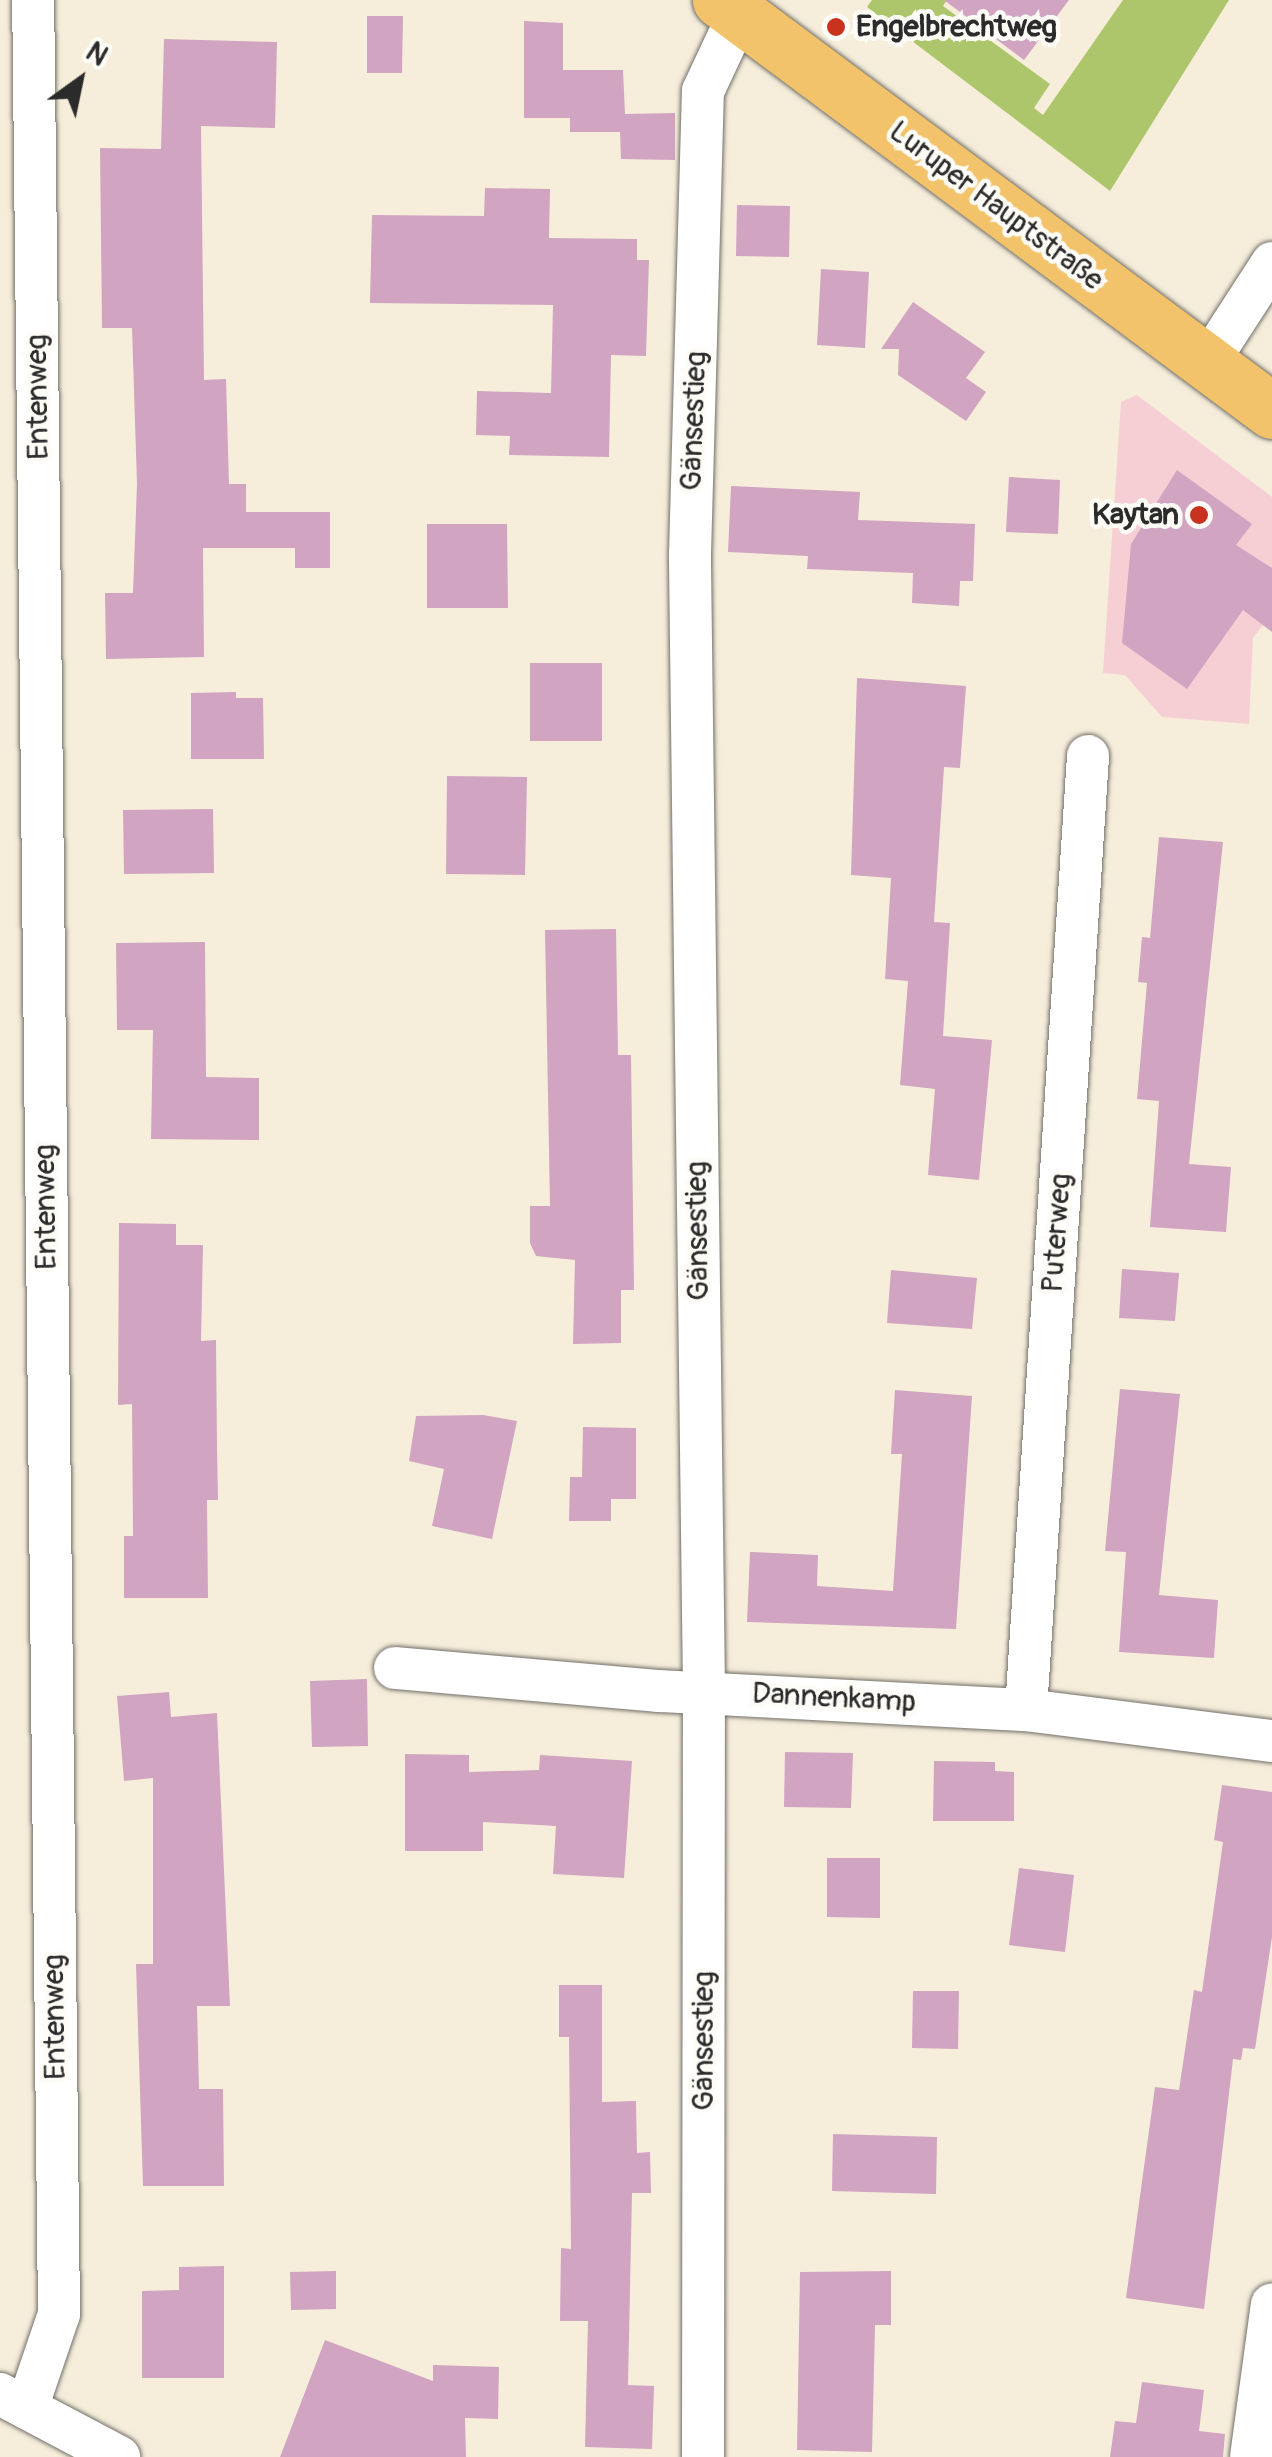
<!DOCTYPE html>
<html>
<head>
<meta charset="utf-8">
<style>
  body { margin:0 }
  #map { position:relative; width:1272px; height:2457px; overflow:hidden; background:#f6eedb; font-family:Pangolin,sans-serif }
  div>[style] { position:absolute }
  .built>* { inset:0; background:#f6cfd5 }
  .green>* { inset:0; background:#adc66b }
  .building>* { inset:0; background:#d1a4c1 }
  .roads { filter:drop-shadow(0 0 2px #726f69) drop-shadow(0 0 2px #726f69) }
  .minor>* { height:42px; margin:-21px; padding:0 21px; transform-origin:21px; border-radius:21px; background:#fff }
  .primary>* { height:55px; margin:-27.5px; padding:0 27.5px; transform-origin:27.5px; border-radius:27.5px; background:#f2c36a }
  .dots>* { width:28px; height:28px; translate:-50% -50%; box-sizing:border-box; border:5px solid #fdfcf7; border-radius:50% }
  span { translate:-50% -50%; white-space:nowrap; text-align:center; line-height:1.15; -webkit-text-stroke:9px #fdfcf7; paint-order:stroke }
  .poi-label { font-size:30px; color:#2b2b2b; font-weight:700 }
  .left { translate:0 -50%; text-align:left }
  .right { translate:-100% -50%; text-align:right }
  .street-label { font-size:30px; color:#2b2b2b }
  .north { position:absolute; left:30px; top:30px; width:100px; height:100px; -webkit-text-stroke:8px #fdfcf7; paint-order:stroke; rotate:33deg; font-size:28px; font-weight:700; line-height:40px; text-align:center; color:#2b2b2b }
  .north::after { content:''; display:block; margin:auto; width:35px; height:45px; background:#2b2b2b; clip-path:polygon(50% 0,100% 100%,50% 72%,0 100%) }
</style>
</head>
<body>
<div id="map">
  <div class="built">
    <i style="clip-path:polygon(1137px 395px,1272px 497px,1272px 613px,1253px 638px,1249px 724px,1162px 717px,1125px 675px,1103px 673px,1121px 402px)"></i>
  </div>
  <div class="green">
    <i style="clip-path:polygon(872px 0,947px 0,943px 6px,1050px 84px,1034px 108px,1043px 115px,1123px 0,1229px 0,1110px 191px,867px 7px)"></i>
  </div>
  <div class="building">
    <i style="clip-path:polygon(944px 0,1069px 0,1024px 60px)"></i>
    <i style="clip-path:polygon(367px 16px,403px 16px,402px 73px,367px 73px)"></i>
    <i style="clip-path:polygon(524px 21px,563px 23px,563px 70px,623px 70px,625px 114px,675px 113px,675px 160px,621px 159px,620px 132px,570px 132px,570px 118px,524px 118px)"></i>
    <i style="clip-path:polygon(164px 39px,277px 42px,275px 128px,201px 126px,204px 380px,226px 379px,229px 484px,246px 484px,246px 512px,330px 512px,330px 568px,295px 568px,295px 548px,203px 548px,204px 657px,106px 659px,105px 593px,133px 593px,137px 484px,132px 328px,102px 328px,100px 148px,161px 149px)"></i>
    <i style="clip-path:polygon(485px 188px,550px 189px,549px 238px,637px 239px,637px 260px,649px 260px,646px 356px,611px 355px,609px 457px,509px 455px,510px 436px,476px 435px,477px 391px,551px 393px,553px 305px,370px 303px,372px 215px,484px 216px)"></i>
    <i style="clip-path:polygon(737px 205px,790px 206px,789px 257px,736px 256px)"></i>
    <i style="clip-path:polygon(821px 269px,869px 272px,865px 348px,817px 345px)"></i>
    <i style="clip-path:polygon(913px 302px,985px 352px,966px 378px,986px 392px,966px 421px,898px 375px,899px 349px,881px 349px)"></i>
    <i style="clip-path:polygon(1177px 470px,1252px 524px,1236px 545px,1272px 568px,1272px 632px,1243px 610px,1187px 689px,1122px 643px,1131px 544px)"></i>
    <i style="clip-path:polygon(1009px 477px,1060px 480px,1058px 534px,1006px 532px)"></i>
    <i style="clip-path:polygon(731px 486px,860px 492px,858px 520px,975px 524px,973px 581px,960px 581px,959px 606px,912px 603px,913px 573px,807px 569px,808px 556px,728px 552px)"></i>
    <i style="clip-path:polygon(427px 524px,507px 524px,508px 608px,427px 608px)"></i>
    <i style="clip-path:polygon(530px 663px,602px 663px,602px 741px,530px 741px)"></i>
    <i style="clip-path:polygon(857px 678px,966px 686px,960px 768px,944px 767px,934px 922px,950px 923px,943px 1036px,992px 1040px,979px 1180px,928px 1175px,935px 1089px,900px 1085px,908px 981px,885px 979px,891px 878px,851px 875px)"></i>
    <i style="clip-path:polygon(236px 692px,236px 698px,263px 698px,264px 759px,191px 759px,191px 693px)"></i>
    <i style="clip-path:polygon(447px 776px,527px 777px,525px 875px,446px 874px)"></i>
    <i style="clip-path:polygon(213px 809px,214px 873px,124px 874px,123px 810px)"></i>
    <i style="clip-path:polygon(1159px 837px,1223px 842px,1189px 1164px,1231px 1167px,1226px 1232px,1150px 1227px,1159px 1101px,1137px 1099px,1147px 983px,1138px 982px,1142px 937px,1150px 938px)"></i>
    <i style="clip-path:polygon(616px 929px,618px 1055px,631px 1055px,634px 1290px,621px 1290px,621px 1343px,573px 1344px,575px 1260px,536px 1256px,530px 1243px,530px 1206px,550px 1206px,545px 930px)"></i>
    <i style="clip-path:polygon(205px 942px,206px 1077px,259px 1078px,259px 1140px,151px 1139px,153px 1030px,117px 1030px,116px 943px)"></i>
    <i style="clip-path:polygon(119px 1223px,176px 1224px,176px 1245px,203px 1245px,201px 1341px,216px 1340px,217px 1447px,218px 1500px,207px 1500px,208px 1598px,124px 1598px,124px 1536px,133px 1536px,132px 1404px,118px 1405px)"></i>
    <i style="clip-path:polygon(1122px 1269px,1179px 1273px,1175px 1321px,1119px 1318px)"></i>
    <i style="clip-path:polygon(891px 1270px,977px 1278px,972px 1329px,887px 1323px)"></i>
    <i style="clip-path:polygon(1120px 1389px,1180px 1394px,1159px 1595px,1218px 1600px,1214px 1658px,1119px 1652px,1126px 1552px,1105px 1551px)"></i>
    <i style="clip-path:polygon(895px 1390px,972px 1396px,956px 1629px,747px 1622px,750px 1552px,818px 1555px,817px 1586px,893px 1591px,902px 1454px,891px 1454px)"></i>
    <i style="clip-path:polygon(483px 1415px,517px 1421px,492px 1539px,432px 1526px,444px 1469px,409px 1461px,416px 1416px)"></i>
    <i style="clip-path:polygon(583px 1427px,636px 1428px,636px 1499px,611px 1499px,611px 1521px,569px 1521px,570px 1477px,582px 1477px)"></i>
    <i style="clip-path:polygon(367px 1679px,368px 1746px,312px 1747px,310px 1681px)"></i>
    <i style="clip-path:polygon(169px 1692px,171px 1717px,217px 1713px,230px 2006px,197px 2006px,199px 2089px,223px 2089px,224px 2186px,143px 2186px,136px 1964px,153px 1964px,153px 1778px,124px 1781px,117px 1696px)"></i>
    <i style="clip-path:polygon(785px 1752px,853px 1753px,851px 1808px,784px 1807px)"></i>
    <i style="clip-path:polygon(405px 1754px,469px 1755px,469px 1772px,539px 1770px,540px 1755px,632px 1761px,624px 1878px,553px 1874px,556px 1826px,483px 1822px,483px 1851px,405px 1851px)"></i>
    <i style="clip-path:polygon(934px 1761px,995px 1762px,995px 1771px,1014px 1772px,1014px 1821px,933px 1821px)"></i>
    <i style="clip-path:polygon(1222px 1785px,1272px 1792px,1272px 1937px,1255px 2049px,1243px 2048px,1241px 2060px,1233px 2059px,1204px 2309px,1126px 2298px,1155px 2087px,1179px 2090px,1194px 1990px,1202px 1992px,1223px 1842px,1214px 1840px)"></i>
    <i style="clip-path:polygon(827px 1858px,880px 1858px,880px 1918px,827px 1917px)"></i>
    <i style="clip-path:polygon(1019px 1868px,1074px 1875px,1065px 1952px,1009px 1945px)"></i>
    <i style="clip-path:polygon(559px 1985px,602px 1985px,602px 2102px,636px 2101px,637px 2153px,650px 2152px,651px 2193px,632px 2193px,628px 2385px,654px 2386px,652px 2449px,585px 2447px,588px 2321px,560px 2321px,561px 2248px,571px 2249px,569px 2037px,559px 2037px)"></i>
    <i style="clip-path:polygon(913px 1991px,959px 1991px,958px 2049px,912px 2048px)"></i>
    <i style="clip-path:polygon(833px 2134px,937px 2137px,936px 2194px,832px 2191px)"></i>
    <i style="clip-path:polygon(224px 2266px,224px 2378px,142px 2378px,142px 2291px,179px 2290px,179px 2267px)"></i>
    <i style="clip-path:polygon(336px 2271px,336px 2309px,291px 2310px,290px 2272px)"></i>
    <i style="clip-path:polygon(891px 2271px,891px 2325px,875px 2325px,872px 2452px,797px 2450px,800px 2272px)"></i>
    <i style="clip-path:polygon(325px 2340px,433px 2381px,433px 2365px,499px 2367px,498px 2419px,465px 2418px,466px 2457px,280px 2457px)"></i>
    <i style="clip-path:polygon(1142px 2382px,1204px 2390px,1199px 2431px,1225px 2434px,1223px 2457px,1110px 2457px,1115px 2421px,1136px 2423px)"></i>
  </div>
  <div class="roads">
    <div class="minor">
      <i style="left:1208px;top:362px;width:118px;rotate:-57.1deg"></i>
      <i style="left:395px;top:1668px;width:265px;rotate:5deg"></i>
      <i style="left:659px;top:1691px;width:367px;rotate:3deg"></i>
      <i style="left:1026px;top:1710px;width:248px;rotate:7.2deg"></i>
      <i style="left:1026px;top:1710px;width:956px;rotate:-86.28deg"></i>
      <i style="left:0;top:2394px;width:135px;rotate:27.9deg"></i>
      <i style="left:27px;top:2408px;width:99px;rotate:-71.2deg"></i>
      <i style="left:59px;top:2314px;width:2314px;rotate:-90.64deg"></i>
      <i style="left:703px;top:2457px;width:766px;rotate:-89.93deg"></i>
      <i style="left:704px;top:1691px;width:1137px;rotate:-90.71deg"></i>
      <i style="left:690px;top:554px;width:463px;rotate:-88.4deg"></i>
      <i style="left:703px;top:91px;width:85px;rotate:-64.9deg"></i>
      <i style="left:1251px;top:2457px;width:154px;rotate:-82.2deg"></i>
    </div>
    <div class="primary">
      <i style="left:720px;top:0;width:688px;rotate:36.67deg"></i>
    </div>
  </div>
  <div class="dots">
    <i style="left:836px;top:27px;background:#c8321e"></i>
    <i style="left:1199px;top:515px;background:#c8321e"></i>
  </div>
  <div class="poi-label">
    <span class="left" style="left:856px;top:27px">Engelbrechtweg</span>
    <span class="right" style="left:1179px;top:515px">Kaytan</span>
  </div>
  <div class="street-label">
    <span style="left:996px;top:206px;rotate:37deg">Luruper Hauptstraße</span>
    <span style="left:38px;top:397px;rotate:-91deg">Entenweg</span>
    <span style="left:694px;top:421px;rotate:-88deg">Gänsestieg</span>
    <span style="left:46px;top:1207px;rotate:-91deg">Entenweg</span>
    <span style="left:698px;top:1231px;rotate:-91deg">Gänsestieg</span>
    <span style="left:1057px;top:1233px;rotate:-86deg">Puterweg</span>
    <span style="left:834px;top:1698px;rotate:3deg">Dannenkamp</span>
    <span style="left:55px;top:2017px;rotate:-91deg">Entenweg</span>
    <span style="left:704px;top:2041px;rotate:-90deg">Gänsestieg</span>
  </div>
  <div class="north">N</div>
</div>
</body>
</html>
